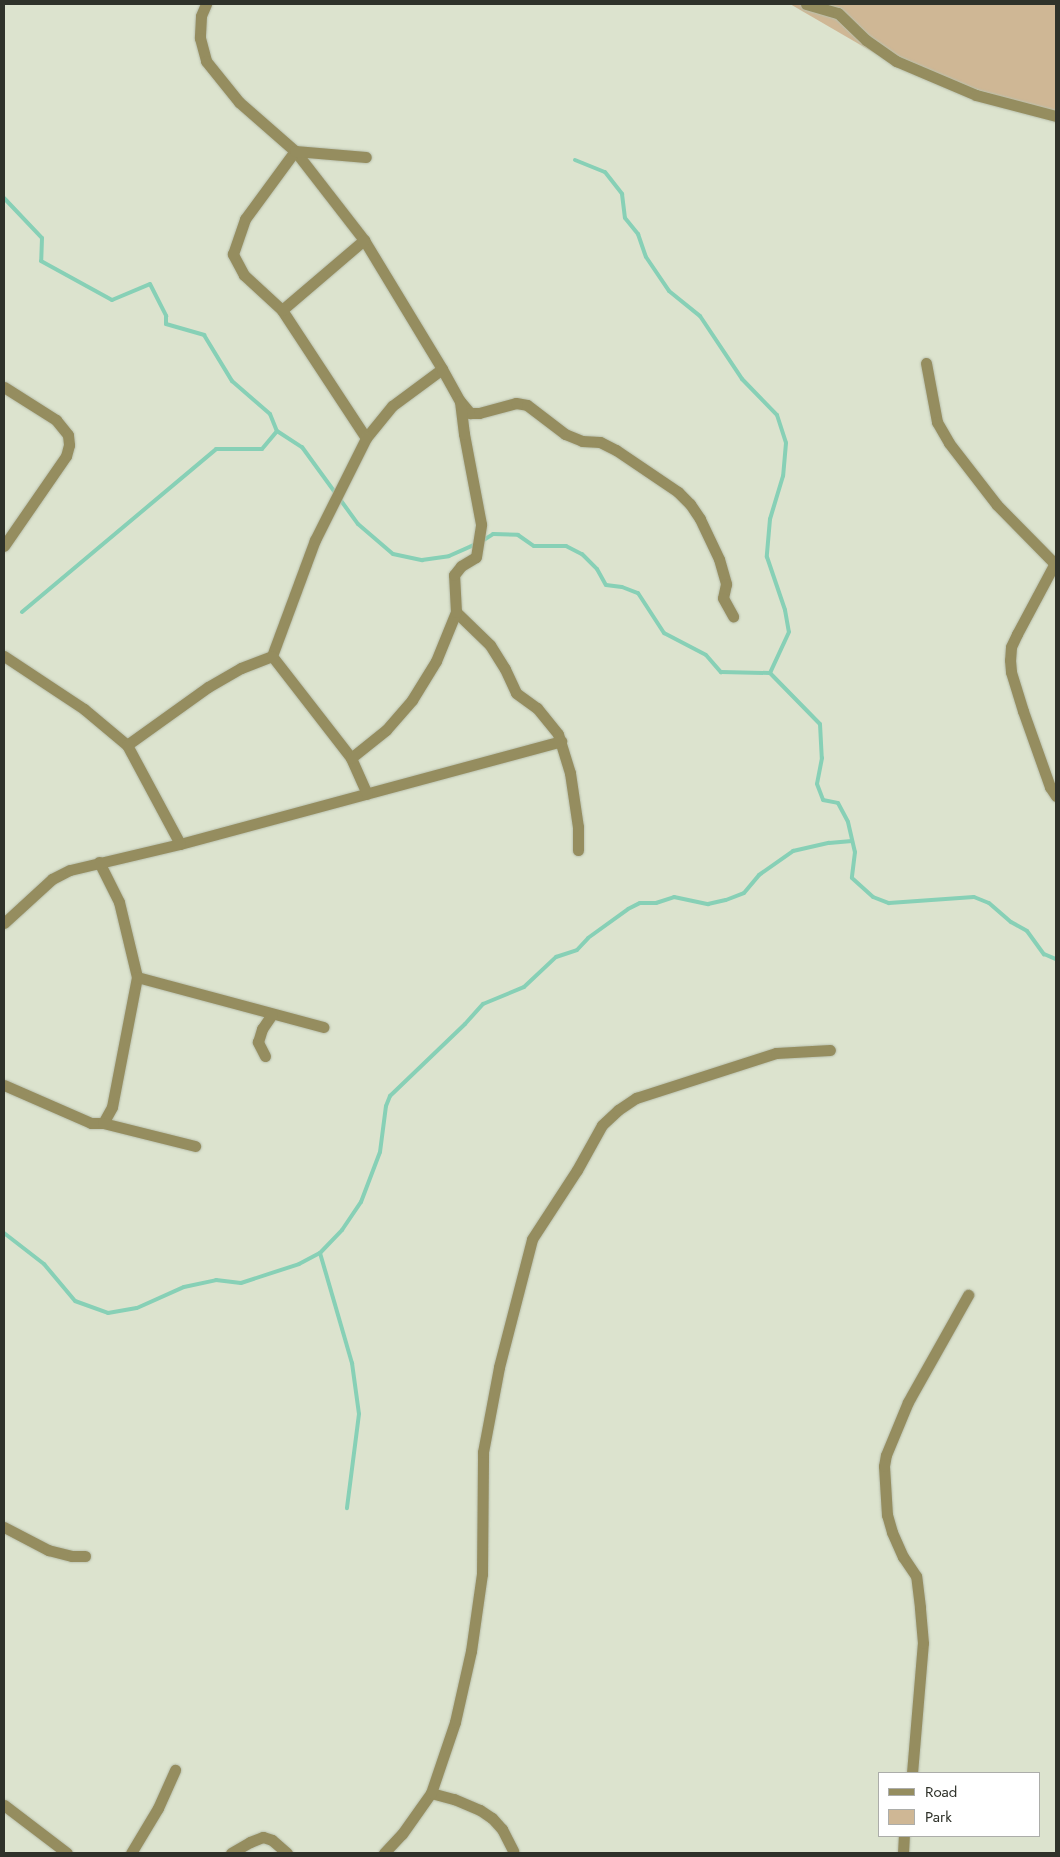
<!DOCTYPE html>
<html>
<head>
<meta charset="utf-8">
<style>
  body { margin:0 }
  #map { position:relative; width:1060px; height:1857px; overflow:hidden; background:#dce3ce; font-family:Jost,sans-serif }
  div>[style] { position:absolute }
  .green>* { inset:0; background:#cfb795 }
  .stream>* { height:4px; margin:-2px; padding:0 2px; transform-origin:2px; border-radius:2px; background:#87d0b6 }
  .roads { filter:drop-shadow(0 0 1px #b9c0ad) drop-shadow(0 0 1px #b9c0ad) }
  .minor>* { height:11px; margin:-5.5px; padding:0 5.5px; transform-origin:5.5px; border-radius:5.5px; background:#958d5f }
  span { translate:-50% -50%; white-space:nowrap; text-align:center; line-height:1.15; -webkit-text-stroke:4px #fff; paint-order:stroke }
  .frame { position:absolute; inset:0; border:5px solid #2f322a; pointer-events:none }
  .legend { position:absolute; left:878px; top:1772px; width:162px; height:65px; box-sizing:border-box; background:#fff; border:1px solid #acadaa; margin:0; padding:6px 9px; list-style:none; font-size:15px; color:#2f322a }
  .legend li { display:flex; align-items:center; gap:10px; height:25px }
  .legend b { width:25px; border:1px solid #acadaa }
</style>
</head>
<body>
<div id="map">
  <div class="green">
    <i style="clip-path:polygon(790px 4px,1056px 4px,1056px 113px,895px 65px)"></i>
  </div>
  <div class="stream">
    <i style="left:575px;top:160px;width:32px;rotate:22deg"></i>
    <i style="left:605px;top:172px;width:28px;rotate:52deg"></i>
    <i style="left:622px;top:194px;width:24px;rotate:83deg"></i>
    <i style="left:625px;top:218px;width:21px;rotate:51deg"></i>
    <i style="left:638px;top:234px;width:24px;rotate:71deg"></i>
    <i style="left:646px;top:257px;width:41px;rotate:55.9deg"></i>
    <i style="left:669px;top:291px;width:40px;rotate:39deg"></i>
    <i style="left:700px;top:316px;width:76px;rotate:56.3deg"></i>
    <i style="left:742px;top:379px;width:50px;rotate:45.8deg"></i>
    <i style="left:777px;top:415px;width:29px;rotate:72deg"></i>
    <i style="left:786px;top:443px;width:33px;rotate:95deg"></i>
    <i style="left:783px;top:476px;width:45px;rotate:106.8deg"></i>
    <i style="left:770px;top:519px;width:38px;rotate:95deg"></i>
    <i style="left:767px;top:557px;width:56px;rotate:71.2deg"></i>
    <i style="left:785px;top:610px;width:22px;rotate:80deg"></i>
    <i style="left:789px;top:632px;width:45px;rotate:114.9deg"></i>
    <i style="left:770px;top:673px;width:71px;rotate:45.6deg"></i>
    <i style="left:820px;top:724px;width:34px;rotate:87deg"></i>
    <i style="left:822px;top:758px;width:26px;rotate:101deg"></i>
    <i style="left:817px;top:784px;width:17px;rotate:69deg"></i>
    <i style="left:823px;top:800px;width:15px;rotate:11deg"></i>
    <i style="left:838px;top:803px;width:21px;rotate:62deg"></i>
    <i style="left:848px;top:822px;width:31px;rotate:77deg"></i>
    <i style="left:855px;top:852px;width:26px;rotate:97deg"></i>
    <i style="left:852px;top:878px;width:28px;rotate:42deg"></i>
    <i style="left:873px;top:897px;width:17px;rotate:21deg"></i>
    <i style="left:889px;top:903px;width:85px;rotate:-4deg"></i>
    <i style="left:974px;top:897px;width:16px;rotate:22deg"></i>
    <i style="left:989px;top:903px;width:29px;rotate:41deg"></i>
    <i style="left:1011px;top:922px;width:18px;rotate:29deg"></i>
    <i style="left:1027px;top:931px;width:29px;rotate:54deg"></i>
    <i style="left:1044px;top:954px;width:13px;rotate:23deg"></i>
    <i style="left:4px;top:198px;width:55px;rotate:46.5deg"></i>
    <i style="left:42px;top:238px;width:23px;rotate:92deg"></i>
    <i style="left:41px;top:261px;width:81px;rotate:28.8deg"></i>
    <i style="left:112px;top:300px;width:41px;rotate:-22.8deg"></i>
    <i style="left:150px;top:284px;width:36px;rotate:63deg"></i>
    <i style="left:166px;top:316px;width:8px;rotate:90deg"></i>
    <i style="left:166px;top:324px;width:40px;rotate:16deg"></i>
    <i style="left:204px;top:335px;width:54px;rotate:58.7deg"></i>
    <i style="left:232px;top:381px;width:50px;rotate:41deg"></i>
    <i style="left:270px;top:414px;width:18px;rotate:68deg"></i>
    <i style="left:277px;top:431px;width:30px;rotate:33deg"></i>
    <i style="left:302px;top:447px;width:95px;rotate:54deg"></i>
    <i style="left:358px;top:524px;width:46px;rotate:40.6deg"></i>
    <i style="left:393px;top:554px;width:30px;rotate:12deg"></i>
    <i style="left:422px;top:560px;width:27px;rotate:-8deg"></i>
    <i style="left:449px;top:556px;width:30px;rotate:-24deg"></i>
    <i style="left:482px;top:541px;width:13px;rotate:-32deg"></i>
    <i style="left:493px;top:534px;width:25px;rotate:2deg"></i>
    <i style="left:518px;top:535px;width:19px;rotate:35deg"></i>
    <i style="left:534px;top:546px;width:32px"></i>
    <i style="left:566px;top:546px;width:18px;rotate:27deg"></i>
    <i style="left:582px;top:554px;width:21px;rotate:45deg"></i>
    <i style="left:597px;top:569px;width:18px;rotate:61deg"></i>
    <i style="left:606px;top:585px;width:16px;rotate:7deg"></i>
    <i style="left:622px;top:587px;width:17px;rotate:21deg"></i>
    <i style="left:638px;top:593px;width:48px;rotate:57deg"></i>
    <i style="left:664px;top:633px;width:47px;rotate:27.6deg"></i>
    <i style="left:706px;top:655px;width:23px;rotate:49deg"></i>
    <i style="left:721px;top:672px;width:49px;rotate:1.2deg"></i>
    <i style="left:22px;top:612px;width:253px;rotate:-40deg"></i>
    <i style="left:216px;top:449px;width:46px"></i>
    <i style="left:262px;top:449px;width:23px;rotate:-50deg"></i>
    <i style="left:4px;top:1233px;width:51px;rotate:37.8deg"></i>
    <i style="left:44px;top:1264px;width:48px;rotate:50deg"></i>
    <i style="left:75px;top:1301px;width:35px;rotate:20deg"></i>
    <i style="left:108px;top:1313px;width:29px;rotate:-10deg"></i>
    <i style="left:137px;top:1308px;width:51px;rotate:-24.1deg"></i>
    <i style="left:184px;top:1287px;width:33px;rotate:-12deg"></i>
    <i style="left:216px;top:1280px;width:25px;rotate:7deg"></i>
    <i style="left:241px;top:1283px;width:61px;rotate:-18.1deg"></i>
    <i style="left:299px;top:1264px;width:24px;rotate:-28deg"></i>
    <i style="left:320px;top:1253px;width:32px;rotate:-46deg"></i>
    <i style="left:342px;top:1230px;width:34px;rotate:-56deg"></i>
    <i style="left:361px;top:1202px;width:53px;rotate:-69.2deg"></i>
    <i style="left:380px;top:1152px;width:46px;rotate:-82.6deg"></i>
    <i style="left:386px;top:1106px;width:11px;rotate:-68deg"></i>
    <i style="left:390px;top:1096px;width:104px;rotate:-43.8deg"></i>
    <i style="left:465px;top:1024px;width:27px;rotate:-48deg"></i>
    <i style="left:483px;top:1004px;width:44px;rotate:-22.5deg"></i>
    <i style="left:524px;top:987px;width:44px;rotate:-43.2deg"></i>
    <i style="left:556px;top:957px;width:22px;rotate:-18deg"></i>
    <i style="left:577px;top:950px;width:16px;rotate:-47deg"></i>
    <i style="left:588px;top:938px;width:49px;rotate:-35.9deg"></i>
    <i style="left:628px;top:909px;width:13px;rotate:-27deg"></i>
    <i style="left:640px;top:903px;width:16px"></i>
    <i style="left:656px;top:903px;width:19px;rotate:-18deg"></i>
    <i style="left:674px;top:897px;width:35px;rotate:12deg"></i>
    <i style="left:708px;top:904px;width:18px;rotate:-13deg"></i>
    <i style="left:726px;top:900px;width:19px;rotate:-21deg"></i>
    <i style="left:744px;top:893px;width:23px;rotate:-50deg"></i>
    <i style="left:759px;top:875px;width:42px;rotate:-35.2deg"></i>
    <i style="left:793px;top:851px;width:37px;rotate:-13deg"></i>
    <i style="left:829px;top:843px;width:23px;rotate:-5deg"></i>
    <i style="left:320px;top:1253px;width:115px;rotate:73.8deg"></i>
    <i style="left:352px;top:1363px;width:51px;rotate:82.2deg"></i>
    <i style="left:359px;top:1414px;width:95px;rotate:97.3deg"></i>
  </div>
  <div class="roads">
    <div class="minor">
      <i style="left:206px;top:4px;width:13px;rotate:113deg"></i>
      <i style="left:201px;top:16px;width:22px;rotate:93deg"></i>
      <i style="left:200px;top:38px;width:24px;rotate:75deg"></i>
      <i style="left:206px;top:61px;width:53px;rotate:51.2deg"></i>
      <i style="left:239px;top:102px;width:74px;rotate:41.2deg"></i>
      <i style="left:295px;top:151px;width:113px;rotate:52.2deg"></i>
      <i style="left:364px;top:240px;width:151px;rotate:58.8deg"></i>
      <i style="left:442px;top:369px;width:62px;rotate:143.5deg"></i>
      <i style="left:392px;top:406px;width:41px;rotate:129.1deg"></i>
      <i style="left:366px;top:438px;width:153px;rotate:-123.3deg"></i>
      <i style="left:282px;top:310px;width:52px;rotate:-137.4deg"></i>
      <i style="left:244px;top:275px;width:24px;rotate:-118deg"></i>
      <i style="left:233px;top:254px;width:37px;rotate:-71deg"></i>
      <i style="left:245px;top:219px;width:84px;rotate:-53.7deg"></i>
      <i style="left:806px;top:4px;width:33px;rotate:16deg"></i>
      <i style="left:838px;top:13px;width:39px;rotate:44deg"></i>
      <i style="left:866px;top:40px;width:37px;rotate:35deg"></i>
      <i style="left:896px;top:61px;width:87px;rotate:23deg"></i>
      <i style="left:976px;top:95px;width:83px;rotate:14.7deg"></i>
      <i style="left:295px;top:151px;width:71px;rotate:4.8deg"></i>
      <i style="left:282px;top:310px;width:108px;rotate:-40.5deg"></i>
      <i style="left:926px;top:363px;width:60px;rotate:79.4deg"></i>
      <i style="left:937px;top:422px;width:24px;rotate:60deg"></i>
      <i style="left:949px;top:443px;width:78px;rotate:52.3deg"></i>
      <i style="left:997px;top:505px;width:83px;rotate:45.5deg"></i>
      <i style="left:442px;top:369px;width:37px;rotate:61deg"></i>
      <i style="left:460px;top:401px;width:16px;rotate:50deg"></i>
      <i style="left:470px;top:413px;width:9px"></i>
      <i style="left:479px;top:413px;width:38px;rotate:-15deg"></i>
      <i style="left:516px;top:403px;width:11px;rotate:10deg"></i>
      <i style="left:527px;top:405px;width:48px;rotate:37.3deg"></i>
      <i style="left:565px;top:434px;width:18px;rotate:22deg"></i>
      <i style="left:582px;top:441px;width:18px;rotate:3deg"></i>
      <i style="left:600px;top:442px;width:18px;rotate:27deg"></i>
      <i style="left:616px;top:450px;width:75px;rotate:34.1deg"></i>
      <i style="left:678px;top:492px;width:17px;rotate:45deg"></i>
      <i style="left:690px;top:504px;width:18px;rotate:56deg"></i>
      <i style="left:700px;top:519px;width:44px;rotate:64.6deg"></i>
      <i style="left:719px;top:559px;width:26px;rotate:74deg"></i>
      <i style="left:726px;top:584px;width:14px;rotate:102deg"></i>
      <i style="left:723px;top:598px;width:21px;rotate:61deg"></i>
      <i style="left:4px;top:387px;width:62px;rotate:32.4deg"></i>
      <i style="left:56px;top:420px;width:19px;rotate:51deg"></i>
      <i style="left:68px;top:435px;width:10px;rotate:84deg"></i>
      <i style="left:69px;top:445px;width:11px;rotate:105deg"></i>
      <i style="left:66px;top:456px;width:109px;rotate:124.6deg"></i>
      <i style="left:1056px;top:561px;width:83px;rotate:118.1deg"></i>
      <i style="left:1017px;top:634px;width:14px;rotate:115deg"></i>
      <i style="left:1011px;top:647px;width:13px;rotate:94deg"></i>
      <i style="left:1010px;top:660px;width:12px;rotate:85deg"></i>
      <i style="left:1011px;top:672px;width:41px;rotate:72.9deg"></i>
      <i style="left:1023px;top:711px;width:81px;rotate:70.4deg"></i>
      <i style="left:1050px;top:787px;width:11px;rotate:56deg"></i>
      <i style="left:456px;top:612px;width:47px;rotate:44.1deg"></i>
      <i style="left:490px;top:645px;width:28px;rotate:58deg"></i>
      <i style="left:505px;top:669px;width:26px;rotate:65deg"></i>
      <i style="left:516px;top:693px;width:26px;rotate:36deg"></i>
      <i style="left:537px;top:708px;width:33px;rotate:51deg"></i>
      <i style="left:558px;top:734px;width:41px;rotate:72.9deg"></i>
      <i style="left:570px;top:773px;width:55px;rotate:81.6deg"></i>
      <i style="left:578px;top:827px;width:23px;rotate:90deg"></i>
      <i style="left:4px;top:656px;width:96px;rotate:33.5deg"></i>
      <i style="left:84px;top:709px;width:56px;rotate:39.9deg"></i>
      <i style="left:127px;top:745px;width:112px;rotate:61.8deg"></i>
      <i style="left:180px;top:844px;width:395px;rotate:-15.1deg"></i>
      <i style="left:272px;top:656px;width:124px;rotate:-69.7deg"></i>
      <i style="left:315px;top:540px;width:114px;rotate:-63.4deg"></i>
      <i style="left:127px;top:745px;width:100px;rotate:-35.6deg"></i>
      <i style="left:208px;top:687px;width:38px;rotate:-30deg"></i>
      <i style="left:241px;top:668px;width:33px;rotate:-21deg"></i>
      <i style="left:272px;top:656px;width:129px;rotate:52.2deg"></i>
      <i style="left:351px;top:758px;width:39px;rotate:66deg"></i>
      <i style="left:351px;top:758px;width:45px;rotate:-38.7deg"></i>
      <i style="left:386px;top:730px;width:40px;rotate:-49deg"></i>
      <i style="left:412px;top:700px;width:46px;rotate:-58.4deg"></i>
      <i style="left:436px;top:661px;width:53px;rotate:-67.8deg"></i>
      <i style="left:456px;top:612px;width:37px;rotate:-93deg"></i>
      <i style="left:454px;top:575px;width:11px;rotate:-52deg"></i>
      <i style="left:461px;top:566px;width:17px;rotate:-31deg"></i>
      <i style="left:476px;top:557px;width:33px;rotate:-81deg"></i>
      <i style="left:481px;top:524px;width:92px;rotate:-100.7deg"></i>
      <i style="left:464px;top:434px;width:33px;rotate:-97deg"></i>
      <i style="left:99px;top:862px;width:45px;rotate:63.4deg"></i>
      <i style="left:119px;top:902px;width:77px;rotate:76.5deg"></i>
      <i style="left:137px;top:977px;width:132px;rotate:100.9deg"></i>
      <i style="left:112px;top:1107px;width:18px;rotate:119deg"></i>
      <i style="left:4px;top:923px;width:65px;rotate:-42.5deg"></i>
      <i style="left:52px;top:879px;width:20px;rotate:-27deg"></i>
      <i style="left:70px;top:870px;width:113px;rotate:-13.3deg"></i>
      <i style="left:137px;top:977px;width:193px;rotate:15deg"></i>
      <i style="left:265px;top:1056px;width:16px;rotate:-117deg"></i>
      <i style="left:258px;top:1042px;width:14px;rotate:-73deg"></i>
      <i style="left:262px;top:1029px;width:18px;rotate:-56deg"></i>
      <i style="left:4px;top:1085px;width:95px;rotate:23.6deg"></i>
      <i style="left:91px;top:1123px;width:12px"></i>
      <i style="left:103px;top:1123px;width:95px;rotate:14deg"></i>
      <i style="left:4px;top:1527px;width:50px;rotate:27.6deg"></i>
      <i style="left:48px;top:1550px;width:25px;rotate:14deg"></i>
      <i style="left:72px;top:1556px;width:13px"></i>
      <i style="left:912px;top:1773px;width:130px;rotate:-85.2deg"></i>
      <i style="left:923px;top:1643px;width:36px;rotate:-95deg"></i>
      <i style="left:920px;top:1607px;width:31px;rotate:-97deg"></i>
      <i style="left:916px;top:1576px;width:23px;rotate:-124deg"></i>
      <i style="left:903px;top:1557px;width:27px;rotate:-114deg"></i>
      <i style="left:892px;top:1532px;width:18px;rotate:-106deg"></i>
      <i style="left:887px;top:1515px;width:49px;rotate:-93.5deg"></i>
      <i style="left:884px;top:1466px;width:11px;rotate:-80deg"></i>
      <i style="left:886px;top:1455px;width:57px;rotate:-67.5deg"></i>
      <i style="left:908px;top:1402px;width:123px;rotate:-60.7deg"></i>
      <i style="left:431px;top:1793px;width:24px;rotate:15deg"></i>
      <i style="left:454px;top:1799px;width:28px;rotate:23deg"></i>
      <i style="left:480px;top:1810px;width:14px;rotate:34deg"></i>
      <i style="left:492px;top:1818px;width:15px;rotate:48deg"></i>
      <i style="left:502px;top:1829px;width:25px;rotate:63deg"></i>
      <i style="left:4px;top:1805px;width:79px;rotate:37.3deg"></i>
      <i style="left:131px;top:1853px;width:52px;rotate:-59deg"></i>
      <i style="left:158px;top:1808px;width:42px;rotate:-65.9deg"></i>
      <i style="left:231px;top:1853px;width:22px;rotate:-30deg"></i>
      <i style="left:250px;top:1842px;width:14px;rotate:-21deg"></i>
      <i style="left:263px;top:1837px;width:9px;rotate:18deg"></i>
      <i style="left:272px;top:1840px;width:20px;rotate:41deg"></i>
      <i style="left:384px;top:1853px;width:26px;rotate:-47deg"></i>
      <i style="left:402px;top:1834px;width:50px;rotate:-54.7deg"></i>
      <i style="left:431px;top:1793px;width:75px;rotate:-71.3deg"></i>
      <i style="left:455px;top:1722px;width:73px;rotate:-77.3deg"></i>
      <i style="left:471px;top:1651px;width:78px;rotate:-81.9deg"></i>
      <i style="left:482px;top:1574px;width:122px;rotate:-89.5deg"></i>
      <i style="left:483px;top:1452px;width:86px;rotate:-79.3deg"></i>
      <i style="left:499px;top:1367px;width:132px;rotate:-75.5deg"></i>
      <i style="left:532px;top:1239px;width:82px;rotate:-56.9deg"></i>
      <i style="left:577px;top:1170px;width:51px;rotate:-60.9deg"></i>
      <i style="left:602px;top:1125px;width:22px;rotate:-43deg"></i>
      <i style="left:618px;top:1110px;width:22px;rotate:-34deg"></i>
      <i style="left:636px;top:1098px;width:147px;rotate:-17.8deg"></i>
      <i style="left:776px;top:1053px;width:54px;rotate:-3.2deg"></i>
      <i style="left:903px;top:1853px;width:17px;rotate:-87deg"></i>
    </div>
  </div>
  <div class="frame"></div>
  <ul class="legend">
  <li><b style="height:6px;background:#958d5f"></b>Road</li>
  <li><b style="height:14px;background:#cfb795"></b>Park</li>
  </ul>
</div>
</body>
</html>
